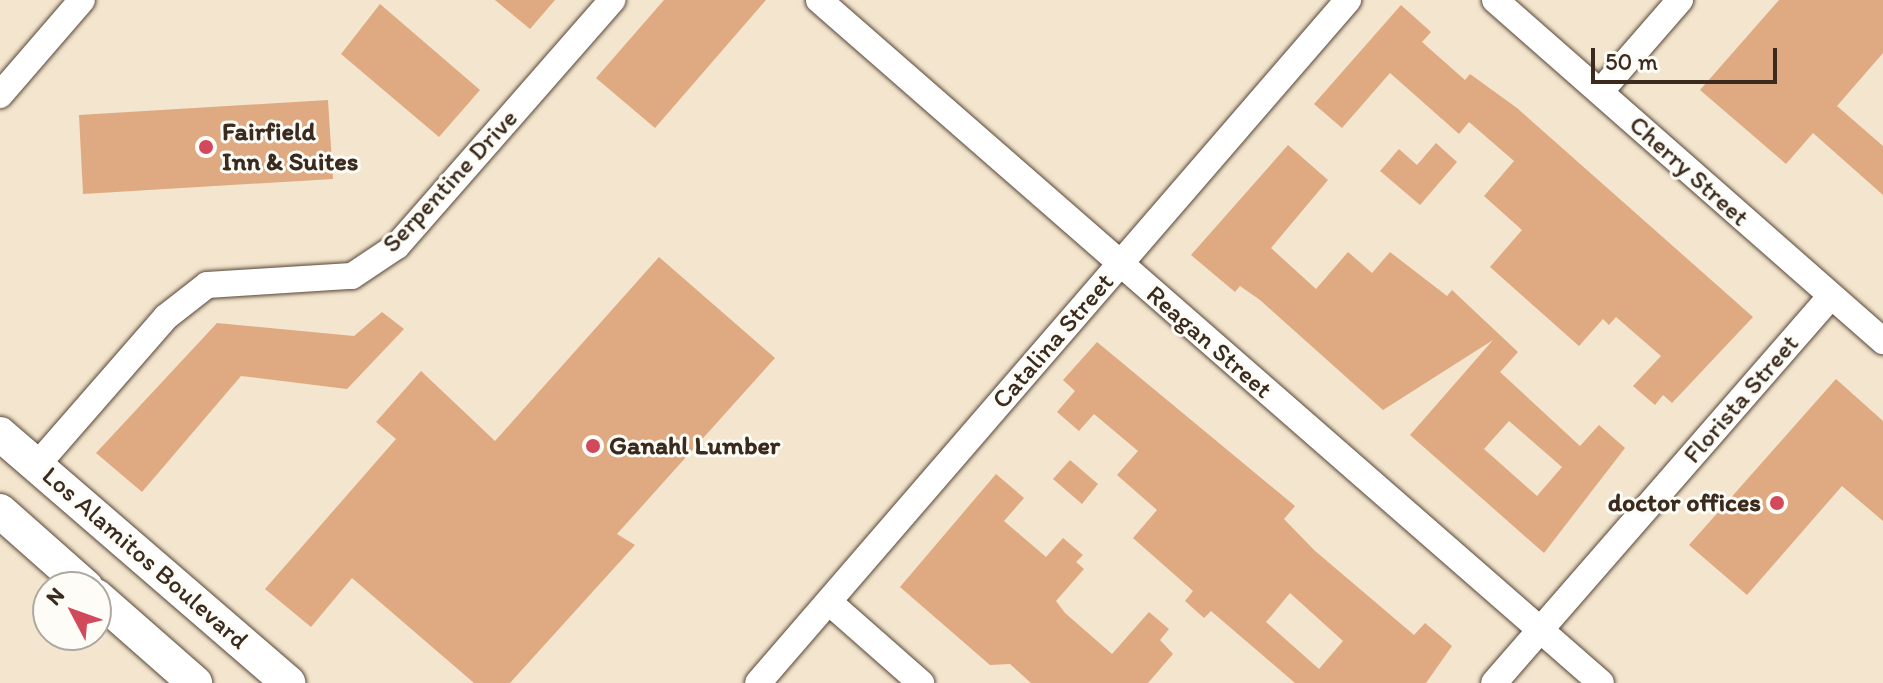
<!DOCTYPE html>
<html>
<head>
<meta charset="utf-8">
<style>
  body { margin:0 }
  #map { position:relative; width:1883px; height:683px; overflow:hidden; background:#f4e6ce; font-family:Itim,sans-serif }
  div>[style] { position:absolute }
  .building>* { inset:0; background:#dfa981 }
  .roads { filter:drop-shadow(0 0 2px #574638) drop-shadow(0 0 2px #574638) }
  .minor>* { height:26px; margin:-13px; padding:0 13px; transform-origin:13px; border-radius:13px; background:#fff }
  .major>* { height:34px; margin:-17px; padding:0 17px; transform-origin:17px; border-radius:17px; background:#fff }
  .dots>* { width:22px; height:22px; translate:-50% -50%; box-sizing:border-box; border:4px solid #fdfcf7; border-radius:50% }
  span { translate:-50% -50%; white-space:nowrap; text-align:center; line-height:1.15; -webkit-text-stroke:6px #fdfcf7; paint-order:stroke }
  .poi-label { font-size:26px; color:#3b2a1e; font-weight:700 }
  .left { translate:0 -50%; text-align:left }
  .right { translate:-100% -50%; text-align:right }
  .street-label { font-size:26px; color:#3b2a1e }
  .north { position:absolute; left:32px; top:571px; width:80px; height:80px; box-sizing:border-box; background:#fdfcf7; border:2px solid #afa8a0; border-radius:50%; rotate:311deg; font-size:22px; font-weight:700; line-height:32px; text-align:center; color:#3b2a1e }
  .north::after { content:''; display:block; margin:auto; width:28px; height:36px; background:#d1495b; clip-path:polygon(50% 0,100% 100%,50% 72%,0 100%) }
  .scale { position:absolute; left:1591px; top:48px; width:186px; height:36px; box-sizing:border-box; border:4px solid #3b2a1e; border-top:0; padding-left:10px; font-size:24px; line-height:28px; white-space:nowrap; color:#3b2a1e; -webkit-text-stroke:6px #fdfcf7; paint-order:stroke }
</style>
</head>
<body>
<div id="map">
  <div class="building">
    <i style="clip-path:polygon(495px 0,555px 0,530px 29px)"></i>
    <i style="clip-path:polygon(664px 0,766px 0,655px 128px,596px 78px)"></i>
    <i style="clip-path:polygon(1779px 0,1883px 0,1883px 53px,1837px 106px,1883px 146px,1883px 195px,1813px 133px,1786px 164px,1700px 90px)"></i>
    <i style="clip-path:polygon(380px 4px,480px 90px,439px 137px,341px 54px)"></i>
    <i style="clip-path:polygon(1401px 5px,1431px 32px,1422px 42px,1465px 80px,1470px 74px,1517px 108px,1753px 317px,1672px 403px,1663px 395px,1655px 405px,1633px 386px,1661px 356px,1616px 317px,1609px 325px,1603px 319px,1579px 346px,1490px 267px,1522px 230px,1484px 196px,1514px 161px,1469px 122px,1459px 134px,1390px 73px,1342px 128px,1314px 104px)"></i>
    <i style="clip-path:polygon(328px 100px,333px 179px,83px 194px,79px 115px)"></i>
    <i style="clip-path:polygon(1436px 143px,1457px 162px,1420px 205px,1380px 171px,1399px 149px,1417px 165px)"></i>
    <i style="clip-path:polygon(evenodd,1288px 145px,1328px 180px,1271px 248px,1316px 289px,1348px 252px,1372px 273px,1390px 252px,1447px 296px,1452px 290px,1518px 352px,1500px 372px,1580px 446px,1599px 425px,1625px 448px,1544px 553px,1410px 435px,1493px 340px,1383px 410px,1260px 300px,1240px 286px,1235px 292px,1191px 255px,1288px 145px,1509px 421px,1562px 467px,1537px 496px,1484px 449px,1509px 421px)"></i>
    <i style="clip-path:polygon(659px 257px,775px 358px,617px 534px,635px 545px,510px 683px,474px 683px,352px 578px,311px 627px,265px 589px,396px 439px,376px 422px,421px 371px,495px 441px)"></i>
    <i style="clip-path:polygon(382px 312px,404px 329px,347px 389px,241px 376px,142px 492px,96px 453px,217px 323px,354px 336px)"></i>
    <i style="clip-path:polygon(evenodd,1097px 342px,1295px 506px,1284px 519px,1314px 550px,1414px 635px,1425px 623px,1452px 646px,1426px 683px,1295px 683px,1211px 611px,1204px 618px,1185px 601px,1193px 591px,1133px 538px,1157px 510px,1117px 475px,1138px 451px,1094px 414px,1079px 431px,1057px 412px,1075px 391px,1063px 380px,1097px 342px,1290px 593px,1343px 641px,1319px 669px,1266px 622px,1290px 593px)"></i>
    <i style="clip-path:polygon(1836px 379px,1883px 421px,1883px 521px,1842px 486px,1747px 595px,1689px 545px)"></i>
    <i style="clip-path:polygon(1070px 460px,1098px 484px,1082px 504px,1053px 479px)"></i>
    <i style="clip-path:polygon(996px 474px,1024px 498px,1004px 521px,1046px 557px,1063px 538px,1083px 555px,1076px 562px,1084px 569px,1056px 601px,1065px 613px,1112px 654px,1149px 612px,1169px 629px,1160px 640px,1173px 654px,1148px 683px,1031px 683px,1010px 664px,990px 665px,900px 587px)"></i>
  </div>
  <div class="roads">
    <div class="minor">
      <i style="left:819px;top:0;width:1038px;rotate:41.13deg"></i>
      <i style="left:1495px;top:0;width:517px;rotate:41.31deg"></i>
      <i style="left:1600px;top:92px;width:122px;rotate:-49deg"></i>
      <i style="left:0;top:95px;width:125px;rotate:-49.2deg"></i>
      <i style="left:37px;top:465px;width:196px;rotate:-48.9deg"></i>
      <i style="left:166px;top:317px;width:52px;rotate:-38deg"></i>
      <i style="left:207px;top:285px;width:145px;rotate:-3.6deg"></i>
      <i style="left:352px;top:276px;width:54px;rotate:-33.7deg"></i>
      <i style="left:397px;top:246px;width:327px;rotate:-48.8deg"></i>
      <i style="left:829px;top:602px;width:123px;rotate:41.4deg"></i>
      <i style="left:758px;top:683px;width:903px;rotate:-49.18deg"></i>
      <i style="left:1494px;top:683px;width:513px;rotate:-48.95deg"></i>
    </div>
    <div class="major">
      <i style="left:0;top:434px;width:381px;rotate:40.8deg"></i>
      <i style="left:0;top:511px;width:115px;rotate:41.5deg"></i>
      <i style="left:96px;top:596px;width:132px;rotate:41.3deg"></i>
    </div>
  </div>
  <div class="dots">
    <i style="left:206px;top:147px;background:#d1495b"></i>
    <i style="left:593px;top:446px;background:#d1495b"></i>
    <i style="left:1777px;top:503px;background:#d1495b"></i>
  </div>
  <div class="poi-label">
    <span class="left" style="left:222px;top:147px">Fairfield<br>Inn &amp; Suites</span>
    <span class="left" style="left:609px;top:446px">Ganahl Lumber</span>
    <span class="right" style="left:1761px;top:503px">doctor offices</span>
  </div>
  <div class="street-label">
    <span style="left:1689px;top:171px;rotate:42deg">Cherry Street</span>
    <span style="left:450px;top:181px;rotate:-47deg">Serpentine Drive</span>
    <span style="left:1053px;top:341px;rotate:-49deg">Catalina Street</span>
    <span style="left:1209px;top:342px;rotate:41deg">Reagan Street</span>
    <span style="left:1741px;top:399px;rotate:-49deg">Florista Street</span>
    <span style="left:145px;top:558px;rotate:41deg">Los Alamitos Boulevard</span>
  </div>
  <div class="north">N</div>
  <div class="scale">50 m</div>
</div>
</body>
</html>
